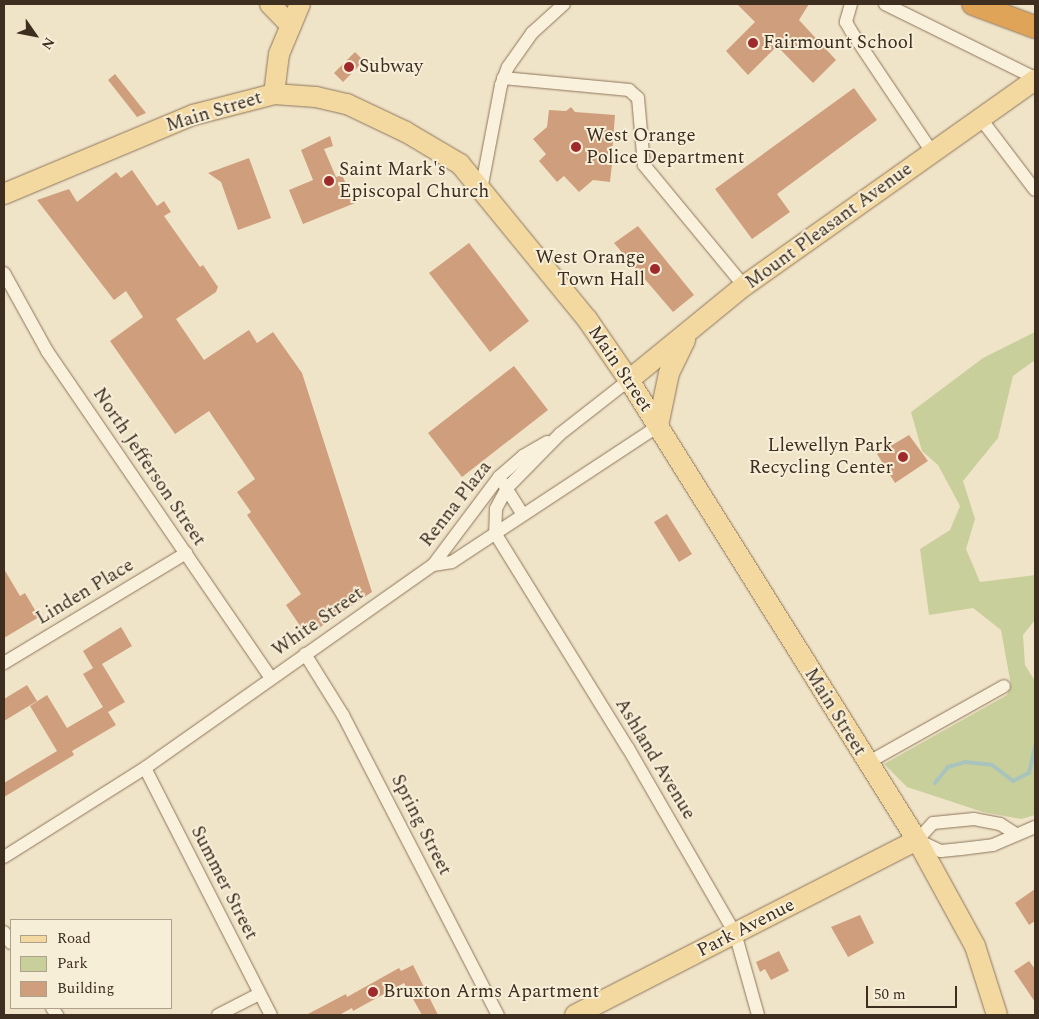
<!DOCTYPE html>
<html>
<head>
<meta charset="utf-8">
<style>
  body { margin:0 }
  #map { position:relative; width:1039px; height:1019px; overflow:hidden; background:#f0e4c8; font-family:Spectral,serif }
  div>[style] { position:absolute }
  .green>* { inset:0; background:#c9cf9b }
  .stream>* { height:4px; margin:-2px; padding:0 2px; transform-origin:2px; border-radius:2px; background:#a9c4bc }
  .building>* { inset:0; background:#cf9f7d }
  .roads { filter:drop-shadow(0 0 1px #8d765c) drop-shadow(0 0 1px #8d765c) }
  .street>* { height:12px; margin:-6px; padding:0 6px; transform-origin:6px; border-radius:6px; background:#faf1dc }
  .primary>* { height:20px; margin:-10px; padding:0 10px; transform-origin:10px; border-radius:10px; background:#f3d9a0 }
  .highway>* { height:22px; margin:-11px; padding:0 11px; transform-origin:11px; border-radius:11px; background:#e0a458 }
  .dots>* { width:14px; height:14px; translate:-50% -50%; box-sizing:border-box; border:2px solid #f7eed8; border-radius:50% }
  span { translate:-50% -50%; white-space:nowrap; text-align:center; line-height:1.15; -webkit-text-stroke:4px #f7eed8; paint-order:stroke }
  .poi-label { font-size:19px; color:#3d2e20 }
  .left { translate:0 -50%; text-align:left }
  .right { translate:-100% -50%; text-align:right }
  .street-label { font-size:19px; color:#3d2e20 }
  .frame { position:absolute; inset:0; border:5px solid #3d2e20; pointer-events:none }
  .legend { position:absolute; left:10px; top:919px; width:162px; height:90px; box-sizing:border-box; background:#f7eed8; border:1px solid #ada18e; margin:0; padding:6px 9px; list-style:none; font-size:15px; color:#3d2e20 }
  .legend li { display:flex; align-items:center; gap:10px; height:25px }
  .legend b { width:25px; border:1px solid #ada18e }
  .north { position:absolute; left:10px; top:10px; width:50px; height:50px; -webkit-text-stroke:4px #f7eed8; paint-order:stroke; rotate:123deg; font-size:14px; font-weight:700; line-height:20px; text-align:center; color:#3d2e20 }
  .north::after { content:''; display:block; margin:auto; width:18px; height:22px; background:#3d2e20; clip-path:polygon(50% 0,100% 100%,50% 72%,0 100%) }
  .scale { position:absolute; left:866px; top:986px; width:91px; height:22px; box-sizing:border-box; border:2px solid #3d2e20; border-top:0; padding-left:6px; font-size:15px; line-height:18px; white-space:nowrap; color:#3d2e20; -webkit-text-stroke:4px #f7eed8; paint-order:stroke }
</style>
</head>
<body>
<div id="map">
  <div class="green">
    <i style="clip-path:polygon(1035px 332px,1035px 360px,1013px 376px,998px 438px,963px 481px,975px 519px,966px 549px,980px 582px,1035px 575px,1035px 620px,1023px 635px,1025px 665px,1035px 681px,1035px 815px,1021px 819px,983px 812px,907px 787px,884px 764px,1007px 695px,1011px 685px,1001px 630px,973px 608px,929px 615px,920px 549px,950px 530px,960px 506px,938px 465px,922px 451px,911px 412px,983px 358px)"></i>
  </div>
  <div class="stream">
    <i style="left:935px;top:783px;width:21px;rotate:-51deg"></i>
    <i style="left:948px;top:767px;width:18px;rotate:-16deg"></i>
    <i style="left:965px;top:762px;width:27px;rotate:6deg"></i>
    <i style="left:992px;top:765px;width:26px;rotate:37deg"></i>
    <i style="left:1013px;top:781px;width:18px;rotate:-27deg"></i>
    <i style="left:1029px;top:773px;width:28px;rotate:-77deg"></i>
  </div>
  <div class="building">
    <i style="clip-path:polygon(737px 4px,809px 4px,799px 20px,836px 60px,813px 83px,777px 46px,748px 75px,726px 51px,755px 22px)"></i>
    <i style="clip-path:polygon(355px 52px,364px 61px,343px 82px,334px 73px)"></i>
    <i style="clip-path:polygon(115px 74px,146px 113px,137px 117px,108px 80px)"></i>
    <i style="clip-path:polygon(854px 88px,877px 120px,777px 194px,790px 212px,752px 239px,715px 189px)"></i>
    <i style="clip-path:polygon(571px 107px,575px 112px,615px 115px,612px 156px,616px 160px,612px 164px,610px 182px,593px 180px,579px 192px,564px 176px,557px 182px,539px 161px,546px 154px,533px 139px,547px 127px,549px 110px,566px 111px)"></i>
    <i style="clip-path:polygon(330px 136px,333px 146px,324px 149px,336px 177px,342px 175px,355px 203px,303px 224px,289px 190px,313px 180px,301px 150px)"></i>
    <i style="clip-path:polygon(249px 158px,271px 218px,238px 230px,221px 182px,208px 173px)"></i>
    <i style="clip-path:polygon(132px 170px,157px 206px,164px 201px,171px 212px,164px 216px,200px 267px,203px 265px,218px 287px,216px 292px,176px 319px,204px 360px,249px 330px,257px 343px,273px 332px,302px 373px,372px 592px,307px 636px,286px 605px,301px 594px,247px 515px,251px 512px,237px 492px,255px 479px,209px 411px,175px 434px,110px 341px,143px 317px,126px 291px,114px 300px,37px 200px,69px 189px,77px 202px,116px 172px,121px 178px)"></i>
    <i style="clip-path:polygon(638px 226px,694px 295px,673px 312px,614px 243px)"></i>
    <i style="clip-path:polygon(469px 243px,529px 321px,490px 352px,429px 273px)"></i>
    <i style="clip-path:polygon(514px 366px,548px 410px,462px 477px,428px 433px)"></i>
    <i style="clip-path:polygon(909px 435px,928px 461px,895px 483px,877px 454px)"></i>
    <i style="clip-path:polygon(667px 514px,692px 554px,679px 562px,654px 522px)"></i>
    <i style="clip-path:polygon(4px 569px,20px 596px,25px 593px,39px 617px,4px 638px)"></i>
    <i style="clip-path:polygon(121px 627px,132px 646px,102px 664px,125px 702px,108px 712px,116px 725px,72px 751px,74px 755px,4px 797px,4px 783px,57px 751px,30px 706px,47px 695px,67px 728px,103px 707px,83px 674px,93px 668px,83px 651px)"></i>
    <i style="clip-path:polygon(27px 685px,37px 701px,4px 721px,4px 699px)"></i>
    <i style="clip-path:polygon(1035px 889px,1035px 921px,1029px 925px,1015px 903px)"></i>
    <i style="clip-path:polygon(860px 915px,874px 943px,848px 957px,831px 927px)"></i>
    <i style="clip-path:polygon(779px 951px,789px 971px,771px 980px,765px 969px,760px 972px,756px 962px)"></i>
    <i style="clip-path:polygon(1029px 961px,1035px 969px,1035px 1002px,1014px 971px)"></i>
    <i style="clip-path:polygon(413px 965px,438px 1015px,422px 1015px,404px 983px,353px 1011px,352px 1008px,339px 1015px,306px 1015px,346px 994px,347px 997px,399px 968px,401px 971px)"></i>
  </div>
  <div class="roads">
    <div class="street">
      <i style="left:851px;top:4px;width:19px;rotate:106deg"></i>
      <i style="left:846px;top:22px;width:10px;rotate:61deg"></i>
      <i style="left:851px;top:31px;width:146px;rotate:56.2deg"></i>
      <i style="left:885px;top:4px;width:167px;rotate:26.3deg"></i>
      <i style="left:503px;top:78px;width:127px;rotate:5.4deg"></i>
      <i style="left:629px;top:90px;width:12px;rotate:42deg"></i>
      <i style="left:638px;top:98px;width:67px;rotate:84.9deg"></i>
      <i style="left:644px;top:165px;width:157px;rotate:50.4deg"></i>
      <i style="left:981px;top:119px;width:89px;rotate:52.7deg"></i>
      <i style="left:481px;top:190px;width:107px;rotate:-79.2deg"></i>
      <i style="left:501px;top:85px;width:19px;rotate:-69deg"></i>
      <i style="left:508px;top:67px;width:42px;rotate:-54.8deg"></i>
      <i style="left:532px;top:33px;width:43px;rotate:-42.2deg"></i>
      <i style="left:4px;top:273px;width:89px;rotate:61.1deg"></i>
      <i style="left:47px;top:351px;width:396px;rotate:55.6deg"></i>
      <i style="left:629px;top:380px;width:88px;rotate:142deg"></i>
      <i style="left:560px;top:434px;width:76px;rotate:134.5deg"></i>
      <i style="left:507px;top:488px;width:24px;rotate:118deg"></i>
      <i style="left:496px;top:509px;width:24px;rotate:92deg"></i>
      <i style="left:495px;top:533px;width:253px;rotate:58.3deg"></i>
      <i style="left:628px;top:748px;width:214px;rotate:60deg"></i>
      <i style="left:735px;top:933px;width:85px;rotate:74.3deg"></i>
      <i style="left:503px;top:483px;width:36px;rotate:58deg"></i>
      <i style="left:433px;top:565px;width:110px;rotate:-53.1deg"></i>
      <i style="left:499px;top:477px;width:32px;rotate:-41deg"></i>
      <i style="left:523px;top:456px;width:28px;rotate:-30deg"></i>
      <i style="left:305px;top:654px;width:72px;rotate:58.1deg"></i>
      <i style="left:343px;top:715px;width:338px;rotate:62.7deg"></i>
      <i style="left:4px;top:663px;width:213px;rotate:-31.1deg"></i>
      <i style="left:867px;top:763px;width:157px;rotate:-29.3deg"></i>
      <i style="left:145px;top:768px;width:277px;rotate:63deg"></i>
      <i style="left:1016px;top:834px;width:19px;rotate:-148deg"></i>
      <i style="left:1000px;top:824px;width:26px;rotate:-169deg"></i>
      <i style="left:974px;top:819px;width:41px;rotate:174.4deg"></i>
      <i style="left:933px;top:823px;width:23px;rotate:133deg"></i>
      <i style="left:917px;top:840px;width:26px;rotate:25deg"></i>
      <i style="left:941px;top:851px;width:20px;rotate:-6deg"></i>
      <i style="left:961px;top:849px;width:32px;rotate:-7deg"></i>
      <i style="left:993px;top:845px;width:46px;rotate:-23.2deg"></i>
      <i style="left:4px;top:857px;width:167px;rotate:-32.3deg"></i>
      <i style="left:145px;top:768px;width:352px;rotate:-35.2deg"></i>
      <i style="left:433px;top:565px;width:19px;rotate:-9deg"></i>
      <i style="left:452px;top:562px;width:247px;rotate:-33.4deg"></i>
      <i style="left:4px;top:932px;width:13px;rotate:58deg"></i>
      <i style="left:52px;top:1008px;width:9px;rotate:54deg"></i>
      <i style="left:218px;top:1015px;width:46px;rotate:-27.1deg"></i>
    </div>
    <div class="primary">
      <i style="left:270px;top:4px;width:30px;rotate:46deg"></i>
      <i style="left:274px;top:94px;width:40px;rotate:-82.9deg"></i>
      <i style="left:279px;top:54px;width:54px;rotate:-67.2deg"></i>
      <i style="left:4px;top:194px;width:205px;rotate:-22.7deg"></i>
      <i style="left:193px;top:115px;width:84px;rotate:-14.5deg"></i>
      <i style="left:274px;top:94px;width:42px;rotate:4.1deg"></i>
      <i style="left:316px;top:97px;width:32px;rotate:13deg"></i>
      <i style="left:347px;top:104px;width:65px;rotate:25.4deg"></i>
      <i style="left:406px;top:132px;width:63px;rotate:30.7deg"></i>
      <i style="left:460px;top:164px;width:200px;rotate:50.7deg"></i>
      <i style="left:587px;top:319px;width:74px;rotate:55.5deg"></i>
      <i style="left:629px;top:380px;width:543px;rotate:57.95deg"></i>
      <i style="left:917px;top:840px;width:121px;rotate:61.3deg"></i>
      <i style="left:975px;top:946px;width:72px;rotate:72.3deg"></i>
      <i style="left:629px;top:380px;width:149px;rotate:-39.3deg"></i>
      <i style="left:744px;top:286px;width:357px;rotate:-35.3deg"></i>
      <i style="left:658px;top:426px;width:54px;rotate:-78.3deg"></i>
      <i style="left:669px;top:373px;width:37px;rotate:-64deg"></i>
      <i style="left:575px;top:1015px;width:384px;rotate:-27.1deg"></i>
    </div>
    <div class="highway">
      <i style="left:973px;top:4px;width:66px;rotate:20.4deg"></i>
    </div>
  </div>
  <div class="dots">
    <i style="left:753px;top:43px;background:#9e2a2b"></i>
    <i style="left:349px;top:67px;background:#9e2a2b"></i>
    <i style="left:576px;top:147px;background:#9e2a2b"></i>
    <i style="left:329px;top:181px;background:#9e2a2b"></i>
    <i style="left:655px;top:269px;background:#9e2a2b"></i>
    <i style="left:903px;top:457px;background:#9e2a2b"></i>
    <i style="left:373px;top:992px;background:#9e2a2b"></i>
  </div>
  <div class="poi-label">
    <span class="left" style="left:763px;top:43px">Fairmount School</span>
    <span class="left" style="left:359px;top:67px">Subway</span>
    <span class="left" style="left:586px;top:147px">West Orange<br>Police Department</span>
    <span class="left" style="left:339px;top:181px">Saint Mark's<br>Episcopal Church</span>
    <span class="right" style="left:645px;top:269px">West Orange<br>Town Hall</span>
    <span class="right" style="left:893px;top:457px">Llewellyn Park<br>Recycling Center</span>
    <span class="left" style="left:383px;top:992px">Bruxton Arms Apartment</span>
  </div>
  <div class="street-label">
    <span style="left:214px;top:112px;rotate:-17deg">Main Street</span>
    <span style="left:829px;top:226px;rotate:-36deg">Mount Pleasant Avenue</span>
    <span style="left:620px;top:369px;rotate:56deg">Main Street</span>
    <span style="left:149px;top:467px;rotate:56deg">North Jefferson Street</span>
    <span style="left:456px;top:504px;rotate:-52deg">Renna Plaza</span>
    <span style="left:85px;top:592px;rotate:-31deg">Linden Place</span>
    <span style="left:318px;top:622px;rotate:-35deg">White Street</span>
    <span style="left:835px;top:712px;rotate:58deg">Main Street</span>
    <span style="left:655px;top:759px;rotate:59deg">Ashland Avenue</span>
    <span style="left:421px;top:825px;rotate:63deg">Spring Street</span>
    <span style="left:224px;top:883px;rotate:63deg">Summer Street</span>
    <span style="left:746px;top:928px;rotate:-27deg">Park Avenue</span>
  </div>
  <div class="frame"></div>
  <ul class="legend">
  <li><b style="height:6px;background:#f3d9a0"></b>Road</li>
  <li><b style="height:14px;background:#c9cf9b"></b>Park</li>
  <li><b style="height:14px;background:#cf9f7d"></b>Building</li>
  </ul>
  <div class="north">N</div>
  <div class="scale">50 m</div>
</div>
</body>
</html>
